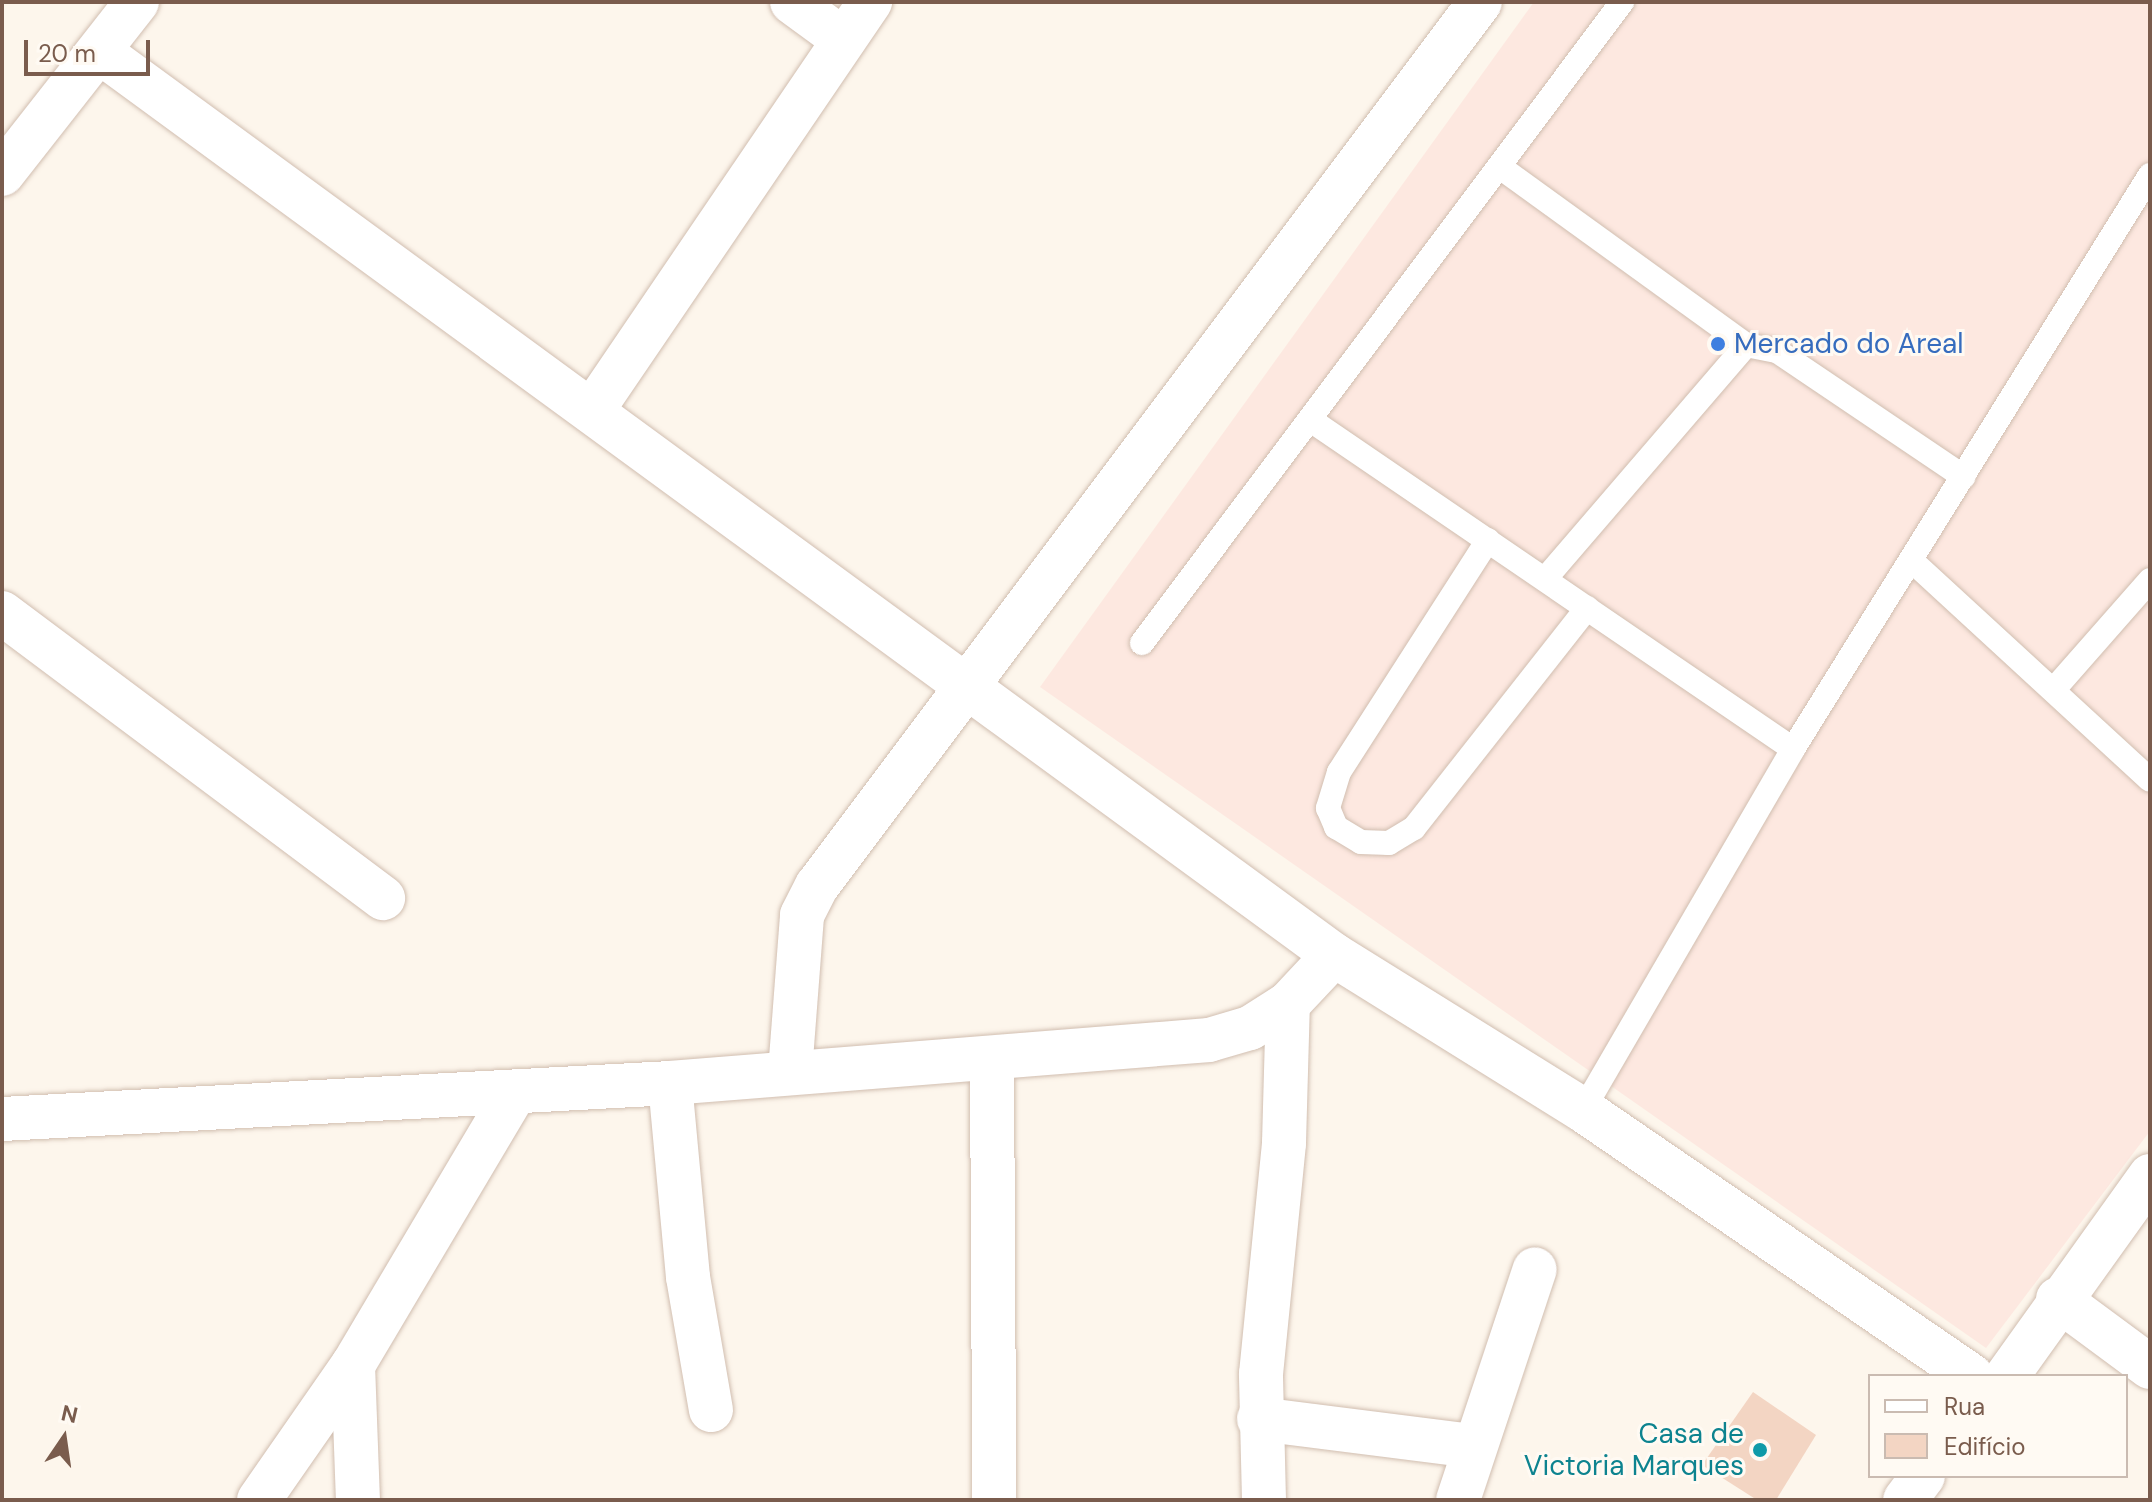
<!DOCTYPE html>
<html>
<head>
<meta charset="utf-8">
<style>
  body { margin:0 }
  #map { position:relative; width:2152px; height:1502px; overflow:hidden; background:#fdf6ec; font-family:"DM Sans",sans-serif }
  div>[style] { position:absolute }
  .commercial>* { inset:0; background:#fde8e0 }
  .building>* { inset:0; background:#f3d5c3 }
  .roads { filter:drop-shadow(0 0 2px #d1beb0) drop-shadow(0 0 2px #d1beb0) }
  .lane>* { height:24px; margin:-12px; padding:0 12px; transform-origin:12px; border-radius:12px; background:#fff }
  .street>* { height:44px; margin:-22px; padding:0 22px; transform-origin:22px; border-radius:22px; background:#fff }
  .dots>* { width:22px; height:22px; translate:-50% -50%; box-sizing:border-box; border:4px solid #fffaf3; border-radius:50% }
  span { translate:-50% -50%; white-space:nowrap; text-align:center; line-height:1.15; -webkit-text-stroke:6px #fffaf3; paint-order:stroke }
  .shop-label { font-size:28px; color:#366cbe }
  .left { translate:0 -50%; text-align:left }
  .culture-label { font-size:28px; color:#0d838f }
  .right { translate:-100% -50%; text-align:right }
  .frame { position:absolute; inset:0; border:4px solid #7a5c4d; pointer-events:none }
  .legend { position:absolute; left:1868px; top:1374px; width:260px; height:104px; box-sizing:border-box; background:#fffaf3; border:2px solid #cabbb1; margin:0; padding:10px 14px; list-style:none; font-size:24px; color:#7a5c4d }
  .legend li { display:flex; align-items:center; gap:16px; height:40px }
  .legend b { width:40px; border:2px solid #cabbb1 }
  .north { position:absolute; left:24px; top:1398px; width:80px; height:80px; -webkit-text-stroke:6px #fffaf3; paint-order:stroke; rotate:13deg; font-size:22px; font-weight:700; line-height:32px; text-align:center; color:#7a5c4d }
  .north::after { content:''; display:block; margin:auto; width:28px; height:36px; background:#7a5c4d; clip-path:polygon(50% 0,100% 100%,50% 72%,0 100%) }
  .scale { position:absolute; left:24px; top:40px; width:126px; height:36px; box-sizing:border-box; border:4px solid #7a5c4d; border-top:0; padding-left:10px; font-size:24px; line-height:28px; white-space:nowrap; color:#7a5c4d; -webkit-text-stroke:6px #fffaf3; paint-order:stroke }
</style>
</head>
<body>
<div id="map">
  <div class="commercial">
    <i style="clip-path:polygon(1534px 2px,2150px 2px,2150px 1131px,1986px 1348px,1040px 687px)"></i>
  </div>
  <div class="building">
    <i style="clip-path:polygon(1753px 1392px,1816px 1435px,1776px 1500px,1757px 1500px,1702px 1465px)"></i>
  </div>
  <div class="roads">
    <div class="lane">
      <i style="left:1500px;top:167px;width:304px;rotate:35.9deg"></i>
      <i style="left:1312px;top:421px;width:582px;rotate:34.29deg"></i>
      <i style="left:1488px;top:540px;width:276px;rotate:122.7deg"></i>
      <i style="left:1339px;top:772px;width:38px;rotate:107deg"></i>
      <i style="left:1328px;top:808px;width:21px;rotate:67deg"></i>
      <i style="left:1336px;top:827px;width:29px;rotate:31deg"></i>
      <i style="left:1361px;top:842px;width:28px;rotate:2deg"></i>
      <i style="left:1389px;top:843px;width:29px;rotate:-31deg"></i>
      <i style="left:1414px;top:828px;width:280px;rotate:-51.8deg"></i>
      <i style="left:1912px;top:561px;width:323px;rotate:42.6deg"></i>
      <i style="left:1545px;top:579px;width:308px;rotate:-49.3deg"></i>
      <i style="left:1746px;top:345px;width:32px;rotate:11deg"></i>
      <i style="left:1777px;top:351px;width:225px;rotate:34deg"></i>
      <i style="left:1142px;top:643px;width:801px;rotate:-53.17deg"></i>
      <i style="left:2056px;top:687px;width:142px;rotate:-48.7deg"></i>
      <i style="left:1583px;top:1110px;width:418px;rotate:-59.8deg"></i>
      <i style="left:1793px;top:749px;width:676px;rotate:-58.12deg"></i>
    </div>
    <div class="street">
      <i style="left:792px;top:2px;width:64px;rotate:36.2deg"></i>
      <i style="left:100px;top:52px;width:1529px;rotate:36.2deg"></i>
      <i style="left:1334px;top:955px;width:293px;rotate:31.9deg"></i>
      <i style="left:1583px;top:1110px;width:471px;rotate:34.4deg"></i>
      <i style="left:2px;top:174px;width:219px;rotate:-51.9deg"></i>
      <i style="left:592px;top:411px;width:495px;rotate:-55.8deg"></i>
      <i style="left:2px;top:613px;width:476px;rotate:36.8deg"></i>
      <i style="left:992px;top:1060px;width:440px;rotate:89.7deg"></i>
      <i style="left:790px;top:1072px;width:157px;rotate:-85.6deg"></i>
      <i style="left:802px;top:915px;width:33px;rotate:-63deg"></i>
      <i style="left:817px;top:886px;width:1105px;rotate:-53.13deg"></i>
      <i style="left:670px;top:1083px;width:195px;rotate:84.7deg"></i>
      <i style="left:688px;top:1277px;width:135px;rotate:80.2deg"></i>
      <i style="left:2px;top:1119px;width:669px;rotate:-3.08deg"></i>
      <i style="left:670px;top:1083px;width:541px;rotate:-4.56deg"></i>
      <i style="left:1209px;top:1040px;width:43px;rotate:-16.3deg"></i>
      <i style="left:1250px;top:1028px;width:45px;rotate:-32.3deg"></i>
      <i style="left:1288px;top:1004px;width:67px;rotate:-46.8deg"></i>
      <i style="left:2058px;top:1299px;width:114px;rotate:36.5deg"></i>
      <i style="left:353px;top:1365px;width:135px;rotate:87.9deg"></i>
      <i style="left:2007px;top:1376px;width:246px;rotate:-54.4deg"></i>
      <i style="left:1259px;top:1419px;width:215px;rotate:7.2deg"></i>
      <i style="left:259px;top:1500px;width:165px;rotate:-55.2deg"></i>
      <i style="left:353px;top:1365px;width:317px;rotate:-59.3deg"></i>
      <i style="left:1264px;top:1500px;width:126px;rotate:-91.4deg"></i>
      <i style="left:1261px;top:1374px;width:232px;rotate:-84.3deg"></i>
      <i style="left:1284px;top:1143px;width:139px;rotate:-88.4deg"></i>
      <i style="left:1458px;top:1500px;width:243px;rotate:-71.6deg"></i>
      <i style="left:1905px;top:1500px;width:30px;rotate:-53deg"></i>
    </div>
  </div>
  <div class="dots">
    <i style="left:1718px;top:344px;background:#3f7fe0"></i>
    <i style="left:1760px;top:1450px;background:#0f9aa8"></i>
  </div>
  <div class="shop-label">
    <span class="left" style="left:1734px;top:344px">Mercado do Areal</span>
  </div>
  <div class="culture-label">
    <span class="right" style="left:1744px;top:1450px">Casa de<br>Victoria Marques</span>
  </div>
  <div class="frame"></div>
  <ul class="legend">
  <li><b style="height:10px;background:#fff"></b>Rua</li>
  <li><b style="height:22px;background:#f3d5c3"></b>Edifício</li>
  </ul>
  <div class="north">N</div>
  <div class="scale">20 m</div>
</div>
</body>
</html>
